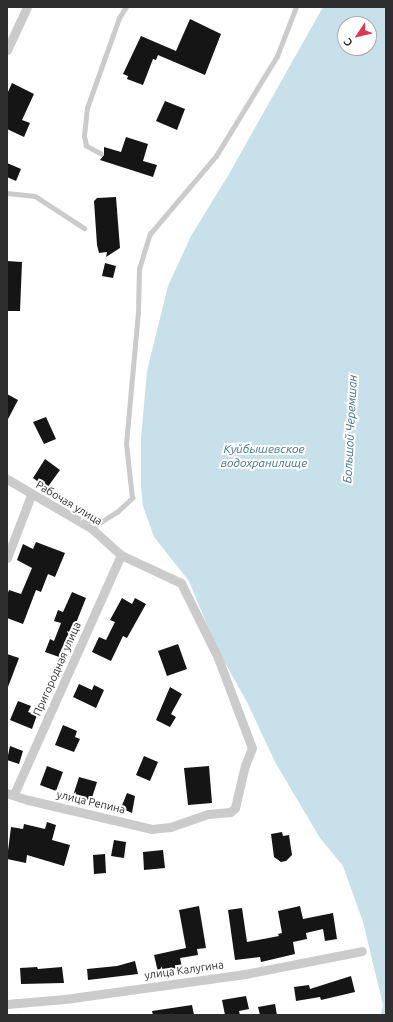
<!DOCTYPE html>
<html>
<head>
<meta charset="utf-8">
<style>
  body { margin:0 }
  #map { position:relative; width:393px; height:1022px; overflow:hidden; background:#fff; font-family:Ubuntu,sans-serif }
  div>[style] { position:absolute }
  .water>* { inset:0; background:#c8e0ea }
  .building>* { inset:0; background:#151515 }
  .lane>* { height:4.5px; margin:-2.25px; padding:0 2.25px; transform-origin:2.25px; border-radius:2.25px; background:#cbcbcb }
  .street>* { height:9px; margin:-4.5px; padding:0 4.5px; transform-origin:4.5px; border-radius:4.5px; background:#cbcbcb }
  span { translate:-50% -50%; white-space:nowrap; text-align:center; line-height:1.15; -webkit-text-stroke:4px #fff; paint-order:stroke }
  .street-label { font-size:11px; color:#2e2e2e }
  .water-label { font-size:12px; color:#3f768d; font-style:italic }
  .frame { position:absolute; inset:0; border:8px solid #2e2e2e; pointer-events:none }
  .north { position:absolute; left:337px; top:16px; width:40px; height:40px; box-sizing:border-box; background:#fff; border:1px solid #ababab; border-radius:50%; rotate:235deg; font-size:11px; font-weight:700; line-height:16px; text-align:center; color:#2e2e2e }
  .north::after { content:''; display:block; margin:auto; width:14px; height:18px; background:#df3652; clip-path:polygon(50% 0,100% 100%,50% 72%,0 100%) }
</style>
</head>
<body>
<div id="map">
  <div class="water">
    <i style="clip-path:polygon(evenodd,323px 7px,386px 7px,386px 1015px,381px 1015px,383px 1005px,363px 922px,343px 866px,320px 838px,275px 762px,247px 702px,216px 647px,189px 581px,154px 537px,143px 506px,141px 488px,141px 438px,147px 371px,168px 286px,191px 236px,229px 174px,323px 7px,345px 24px,369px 24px,369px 48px,345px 48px,345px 24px)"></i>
  </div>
  <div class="building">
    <i style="clip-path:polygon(190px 19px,221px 34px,205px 75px,158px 55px,156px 60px,153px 59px,143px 85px,127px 79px,128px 76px,123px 74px,141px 36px,176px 51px)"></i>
    <i style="clip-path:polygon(12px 83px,34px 94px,22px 120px,30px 123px,24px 137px,7px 129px,7px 94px)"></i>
    <i style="clip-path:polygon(165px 101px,185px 109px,177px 130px,156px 121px)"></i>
    <i style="clip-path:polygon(126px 137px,148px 144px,143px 161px,157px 165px,153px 177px,100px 160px,104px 155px,104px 147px,121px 152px)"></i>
    <i style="clip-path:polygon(7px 163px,21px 169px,16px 181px,7px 177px)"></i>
    <i style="clip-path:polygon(116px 197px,120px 248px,106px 257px,107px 252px,99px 253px,97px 245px,94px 201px,97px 198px)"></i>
    <i style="clip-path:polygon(7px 261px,22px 262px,20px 311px,7px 311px)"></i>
    <i style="clip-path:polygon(105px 263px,116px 266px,113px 278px,102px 276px)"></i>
    <i style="clip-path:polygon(7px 394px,18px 400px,7px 421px)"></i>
    <i style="clip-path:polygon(46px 417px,56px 439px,44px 444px,33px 422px)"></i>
    <i style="clip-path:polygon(45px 459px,60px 470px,47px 488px,33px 478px)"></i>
    <i style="clip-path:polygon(36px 542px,65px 553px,55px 577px,48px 574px,41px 592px,36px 590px,23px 624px,7px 618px,7px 595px,9px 590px,21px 594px,32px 568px,17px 560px,23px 544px,33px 549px)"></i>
    <i style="clip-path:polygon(72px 592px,86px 598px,62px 658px,45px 652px,50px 639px,54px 641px,61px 623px,54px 621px,58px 610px,63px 612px)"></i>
    <i style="clip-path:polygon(122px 598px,132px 604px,135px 598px,146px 604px,127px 638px,123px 636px,111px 661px,92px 652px,99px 637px,106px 640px,115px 622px,110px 620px)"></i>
    <i style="clip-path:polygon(178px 644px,187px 669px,167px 676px,158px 651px)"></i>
    <i style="clip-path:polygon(7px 654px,19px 658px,8px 687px,7px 687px)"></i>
    <i style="clip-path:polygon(79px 684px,92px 690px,94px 685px,104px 690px,96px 708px,73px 697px)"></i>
    <i style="clip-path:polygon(170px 687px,182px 694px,171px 714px,176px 717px,170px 727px,156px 720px)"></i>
    <i style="clip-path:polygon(18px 701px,31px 706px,28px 712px,37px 715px,32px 729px,10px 720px)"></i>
    <i style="clip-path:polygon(63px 725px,77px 731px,75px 737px,80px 739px,74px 752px,55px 745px)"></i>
    <i style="clip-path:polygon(10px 746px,23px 751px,19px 764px,7px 760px)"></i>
    <i style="clip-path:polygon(144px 756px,158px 762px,150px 781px,136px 775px)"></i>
    <i style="clip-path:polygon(47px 766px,63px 772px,56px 791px,40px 785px)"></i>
    <i style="clip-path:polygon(209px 766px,212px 803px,188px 805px,184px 768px)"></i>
    <i style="clip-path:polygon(79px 777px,97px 782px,91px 801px,73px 796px)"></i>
    <i style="clip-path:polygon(127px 793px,135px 796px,132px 813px,121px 808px)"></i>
    <i style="clip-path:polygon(47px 822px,56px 825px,52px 840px,70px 845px,64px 866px,27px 855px,26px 863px,7px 859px,11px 827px,23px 829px,24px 824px,45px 829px)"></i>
    <i style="clip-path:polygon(282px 832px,283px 836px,289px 835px,292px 855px,286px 861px,281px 862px,274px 857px,271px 834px)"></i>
    <i style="clip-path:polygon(114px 840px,126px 842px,124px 858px,111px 856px)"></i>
    <i style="clip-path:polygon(163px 850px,165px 868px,144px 870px,143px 852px)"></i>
    <i style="clip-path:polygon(105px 854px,106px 873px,94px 874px,93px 855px)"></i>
    <i style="clip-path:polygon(199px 906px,206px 948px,197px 949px,198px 955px,180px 958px,182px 967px,158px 972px,154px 955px,186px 948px,179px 910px)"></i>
    <i style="clip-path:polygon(300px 906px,303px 919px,333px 913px,337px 939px,325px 941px,323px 929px,306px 933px,307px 939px,293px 942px,295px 954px,261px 962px,260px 957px,235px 960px,228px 910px,242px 908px,247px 942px,279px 936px,278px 934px,282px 933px,278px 911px)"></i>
    <i style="clip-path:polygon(135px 961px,138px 974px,88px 980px,87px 969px,117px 966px)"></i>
    <i style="clip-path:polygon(37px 967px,38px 969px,62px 967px,64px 983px,21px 984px,20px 968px)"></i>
    <i style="clip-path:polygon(351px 976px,355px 992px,321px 1000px,320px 997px,296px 1001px,294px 987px,309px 985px,310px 989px)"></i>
    <i style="clip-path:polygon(246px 996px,249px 1009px,239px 1011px,240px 1015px,225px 1015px,222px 1000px)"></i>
    <i style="clip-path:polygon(275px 1004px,277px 1015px,260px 1015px,258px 1007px)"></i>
    <i style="clip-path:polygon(192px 1005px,194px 1015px,153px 1015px,152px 1011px)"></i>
  </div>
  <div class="lane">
    <i style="left:101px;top:154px;width:17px;rotate:-152deg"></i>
    <i style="left:86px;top:146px;width:10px;rotate:-101deg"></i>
    <i style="left:84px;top:136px;width:28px;rotate:-84deg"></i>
    <i style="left:87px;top:108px;width:96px;rotate:-70.4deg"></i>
    <i style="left:119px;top:18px;width:13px;rotate:-58deg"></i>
    <i style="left:7px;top:193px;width:28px;rotate:6deg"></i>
    <i style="left:35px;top:196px;width:59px;rotate:33.1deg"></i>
    <i style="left:91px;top:528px;width:31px;rotate:-32deg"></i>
    <i style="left:117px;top:512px;width:21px;rotate:-43deg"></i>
    <i style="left:132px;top:498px;width:54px;rotate:-96.3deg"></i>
    <i style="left:126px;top:444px;width:133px;rotate:-84.8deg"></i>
    <i style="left:138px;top:312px;width:43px;rotate:-88.7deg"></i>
    <i style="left:139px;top:269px;width:37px;rotate:-73deg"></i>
    <i style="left:150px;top:234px;width:102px;rotate:-49.8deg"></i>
    <i style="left:216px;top:156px;width:117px;rotate:-58.6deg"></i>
    <i style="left:277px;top:56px;width:53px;rotate:-68.8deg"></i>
  </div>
  <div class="street">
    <i style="left:7px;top:50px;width:47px;rotate:-65.1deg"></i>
    <i style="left:7px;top:479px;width:97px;rotate:30.3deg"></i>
    <i style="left:91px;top:528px;width:40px;rotate:42deg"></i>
    <i style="left:121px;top:555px;width:66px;rotate:25deg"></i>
    <i style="left:181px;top:583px;width:84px;rotate:63.7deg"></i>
    <i style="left:218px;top:658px;width:96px;rotate:69.3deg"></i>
    <i style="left:252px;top:748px;width:18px;rotate:112deg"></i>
    <i style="left:245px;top:765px;width:44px;rotate:103.1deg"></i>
    <i style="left:235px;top:808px;width:6px;rotate:141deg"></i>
    <i style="left:230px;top:812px;width:22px;rotate:175deg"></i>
    <i style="left:208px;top:814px;width:40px;rotate:161.1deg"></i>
    <i style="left:170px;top:827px;width:18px;rotate:174deg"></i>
    <i style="left:152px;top:829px;width:127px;rotate:-166.8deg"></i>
    <i style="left:28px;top:800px;width:22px;rotate:-162deg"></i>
    <i style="left:7px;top:558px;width:67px;rotate:-69.1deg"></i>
    <i style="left:14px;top:794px;width:262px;rotate:-65.9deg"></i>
    <i style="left:7px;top:1004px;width:58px;rotate:-4.9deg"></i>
    <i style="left:65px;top:999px;width:182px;rotate:-7.9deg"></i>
    <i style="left:245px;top:974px;width:119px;rotate:-11.1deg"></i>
  </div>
  <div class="street-label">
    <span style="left:69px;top:503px;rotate:31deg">Рабочая улица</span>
    <span style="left:57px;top:669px;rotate:-66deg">Пригородная улица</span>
    <span style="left:91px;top:802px;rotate:13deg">улица Репина</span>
    <span style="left:184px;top:970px;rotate:-8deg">улица Калугина</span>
  </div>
  <div class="water-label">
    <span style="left:350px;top:429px;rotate:-87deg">Большой Черемшан</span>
    <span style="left:264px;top:456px">Куйбышевское<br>водохранилище</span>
  </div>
  <div class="frame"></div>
  <div class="north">С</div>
</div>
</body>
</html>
